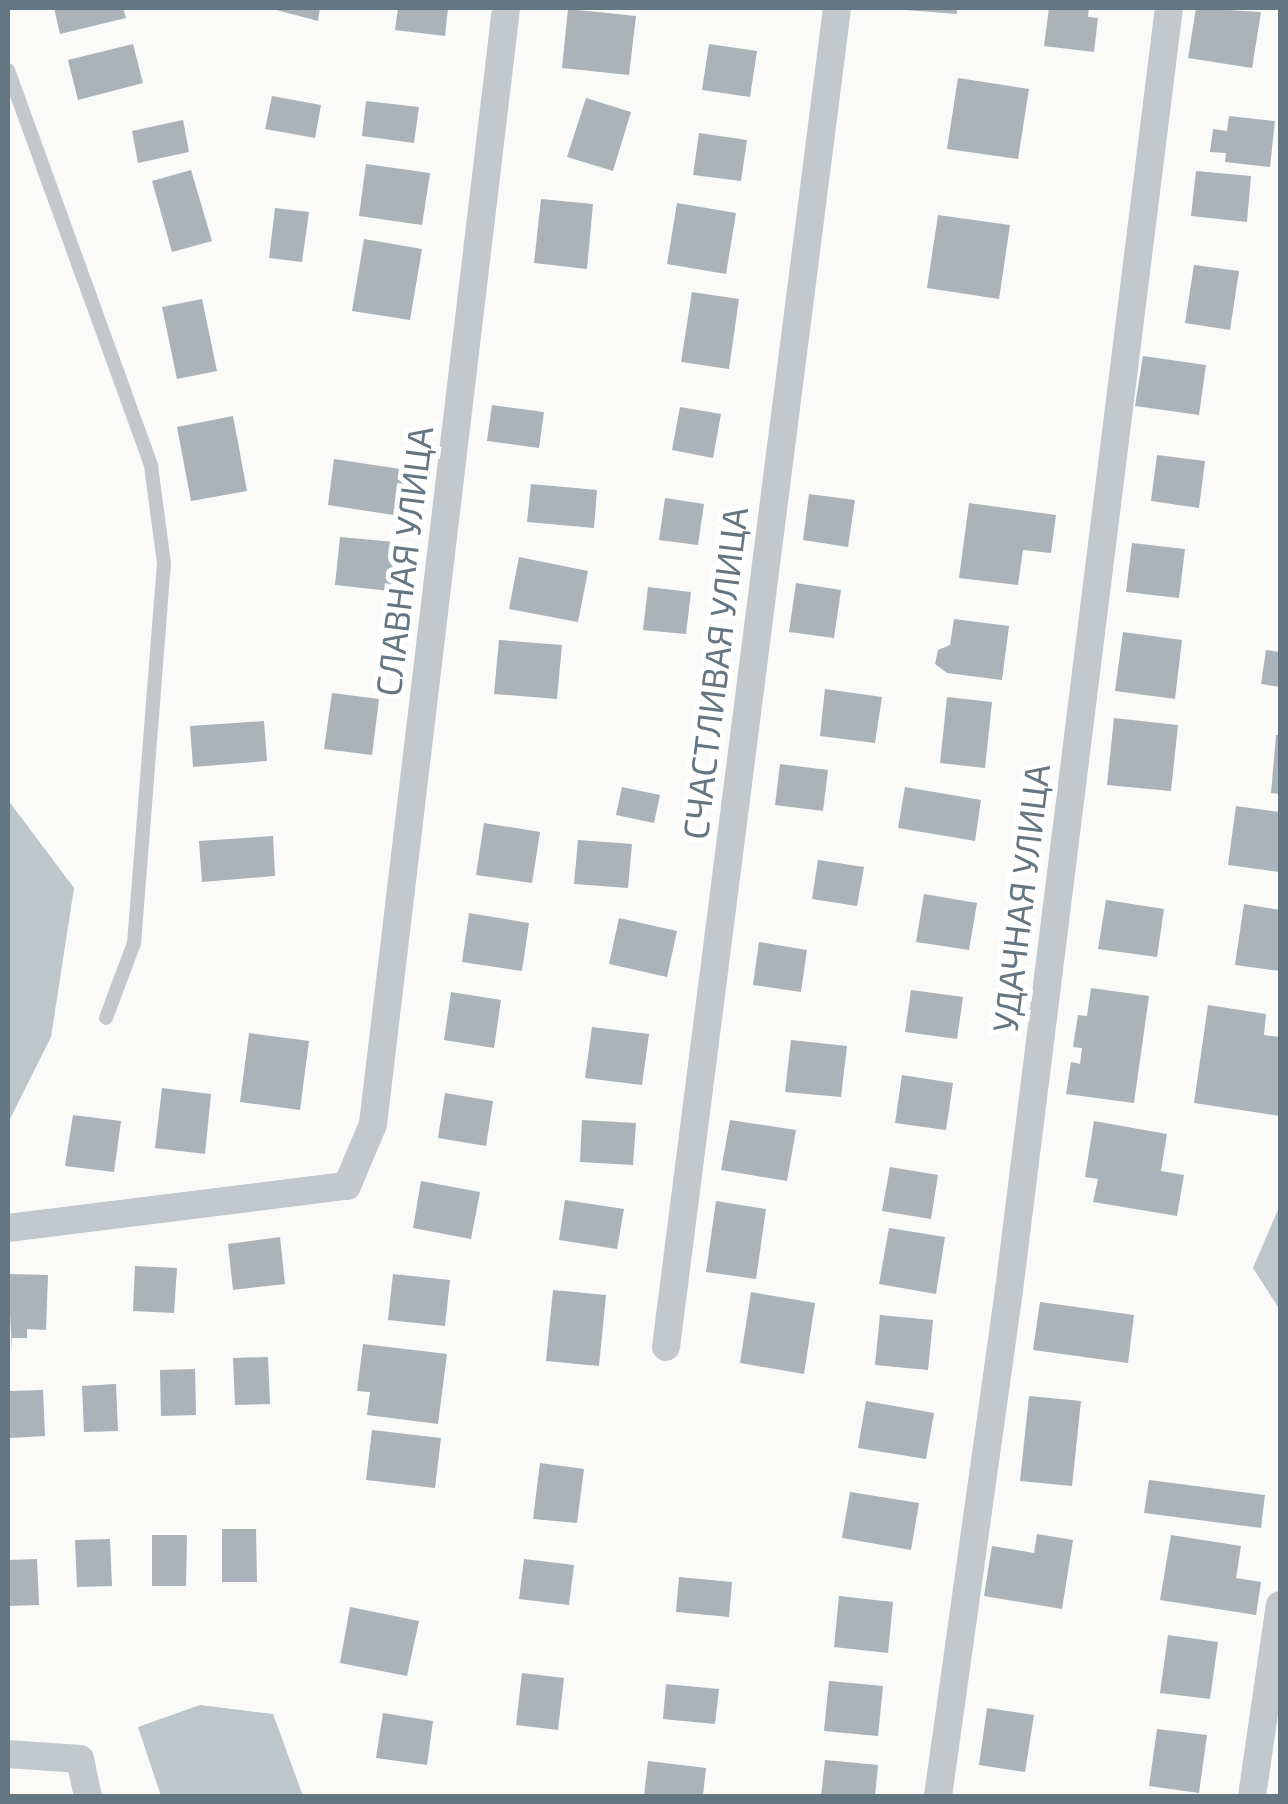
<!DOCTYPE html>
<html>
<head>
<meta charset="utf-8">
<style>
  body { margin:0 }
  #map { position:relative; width:1288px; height:1804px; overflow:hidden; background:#fafaf8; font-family:"Exo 2",sans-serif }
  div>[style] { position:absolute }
  .water>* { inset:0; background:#bbc7cb }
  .building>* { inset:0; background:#aab3b9 }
  .lane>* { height:14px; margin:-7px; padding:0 7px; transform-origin:7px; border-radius:7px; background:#c3c8cc }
  .street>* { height:28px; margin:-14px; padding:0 14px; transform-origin:14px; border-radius:14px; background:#c3c8cc }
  span { translate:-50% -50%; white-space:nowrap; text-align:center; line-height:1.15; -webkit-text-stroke:10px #fff; paint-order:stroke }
  .street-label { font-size:35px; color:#657683 }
  .frame { position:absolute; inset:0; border:10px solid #657683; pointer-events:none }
</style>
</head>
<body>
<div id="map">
  <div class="water">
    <i style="clip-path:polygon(8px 800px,74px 888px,51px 1037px,8px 1123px)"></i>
    <i style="clip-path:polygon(1280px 1205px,1280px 1310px,1253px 1268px)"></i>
    <i style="clip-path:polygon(200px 1705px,273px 1714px,303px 1796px,161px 1796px,138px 1727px)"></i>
  </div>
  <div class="building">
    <i style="clip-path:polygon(54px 8px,123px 8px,126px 18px,60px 34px)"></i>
    <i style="clip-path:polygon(269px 8px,320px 8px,318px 21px)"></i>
    <i style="clip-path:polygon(398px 8px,448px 8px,445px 36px,395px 30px)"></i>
    <i style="clip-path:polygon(880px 8px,957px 8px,957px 14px)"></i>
    <i style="clip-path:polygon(1049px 8px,1089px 8px,1088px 17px,1098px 18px,1094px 52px,1044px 46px)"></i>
    <i style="clip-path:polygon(1196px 8px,1261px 12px,1252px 68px,1188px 58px)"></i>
    <i style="clip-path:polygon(568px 9px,636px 16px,629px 75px,562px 68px)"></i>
    <i style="clip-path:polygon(133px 44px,143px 83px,78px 100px,68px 60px)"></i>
    <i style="clip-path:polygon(709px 44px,757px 51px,750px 97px,702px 90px)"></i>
    <i style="clip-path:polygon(958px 78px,1029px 89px,1018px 159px,947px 149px)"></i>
    <i style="clip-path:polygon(272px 96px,321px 105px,315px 138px,265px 129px)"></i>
    <i style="clip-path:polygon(586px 98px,631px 112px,613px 171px,567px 157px)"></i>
    <i style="clip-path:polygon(366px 101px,419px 107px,414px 143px,362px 136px)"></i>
    <i style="clip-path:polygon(1229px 116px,1275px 121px,1270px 167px,1225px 162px,1226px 153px,1210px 152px,1213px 129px,1227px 131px)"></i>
    <i style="clip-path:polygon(183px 120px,189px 152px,138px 163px,132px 131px)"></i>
    <i style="clip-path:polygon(699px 133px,747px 140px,741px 181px,693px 175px)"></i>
    <i style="clip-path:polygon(366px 164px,430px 173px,422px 225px,359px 216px)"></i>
    <i style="clip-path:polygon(191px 170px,212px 241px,172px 252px,152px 181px)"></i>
    <i style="clip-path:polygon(1196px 171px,1251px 176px,1247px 222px,1191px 216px)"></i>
    <i style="clip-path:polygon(541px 199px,593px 204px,587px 269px,534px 263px)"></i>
    <i style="clip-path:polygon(677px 203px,736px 213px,726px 274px,667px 264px)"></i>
    <i style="clip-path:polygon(275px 208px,309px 212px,302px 262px,269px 258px)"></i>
    <i style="clip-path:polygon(938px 215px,1010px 225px,999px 299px,927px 288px)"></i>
    <i style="clip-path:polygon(364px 239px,422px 249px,410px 320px,352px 311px)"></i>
    <i style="clip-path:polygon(1194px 265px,1239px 271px,1230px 330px,1185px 323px)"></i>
    <i style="clip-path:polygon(692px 292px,739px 299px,729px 369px,681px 362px)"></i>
    <i style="clip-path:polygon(202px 299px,217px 371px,177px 379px,162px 307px)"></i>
    <i style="clip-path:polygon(1143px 356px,1206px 365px,1199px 415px,1135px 406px)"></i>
    <i style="clip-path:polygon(492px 405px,544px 412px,539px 448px,487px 441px)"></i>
    <i style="clip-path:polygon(680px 407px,721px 414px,713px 458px,672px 450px)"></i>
    <i style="clip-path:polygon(233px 416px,247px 491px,191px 501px,177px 427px)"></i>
    <i style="clip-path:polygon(1157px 455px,1205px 461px,1199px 508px,1151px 501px)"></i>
    <i style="clip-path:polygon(334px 459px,407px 470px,400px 516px,328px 505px)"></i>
    <i style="clip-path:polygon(531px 484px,597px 490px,594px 528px,527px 522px)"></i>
    <i style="clip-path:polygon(809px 494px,855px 500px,848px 547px,803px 540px)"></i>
    <i style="clip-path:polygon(665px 498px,704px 504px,698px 545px,659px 540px)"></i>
    <i style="clip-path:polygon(969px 503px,1056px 515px,1051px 553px,1023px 550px,1018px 585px,959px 578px)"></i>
    <i style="clip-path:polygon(340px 537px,395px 542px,390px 591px,335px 585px)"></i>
    <i style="clip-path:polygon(1132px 543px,1185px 549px,1179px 598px,1126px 592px)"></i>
    <i style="clip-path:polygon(519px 557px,588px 571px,578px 622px,509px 609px)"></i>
    <i style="clip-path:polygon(796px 583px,841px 590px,834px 638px,789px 632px)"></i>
    <i style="clip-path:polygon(648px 587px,691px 592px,686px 634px,643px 630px)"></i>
    <i style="clip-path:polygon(954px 619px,1009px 626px,1002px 680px,947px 673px,935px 664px,938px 650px,950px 645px)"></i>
    <i style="clip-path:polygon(1123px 632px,1182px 640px,1175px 699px,1115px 691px)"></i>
    <i style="clip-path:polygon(499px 640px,562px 645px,557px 699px,494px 694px)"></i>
    <i style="clip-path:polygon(1266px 650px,1280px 652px,1280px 687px,1261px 684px)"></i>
    <i style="clip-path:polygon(825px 689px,882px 697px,875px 743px,820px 736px)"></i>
    <i style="clip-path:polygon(332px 693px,379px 699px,372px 755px,324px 749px)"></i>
    <i style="clip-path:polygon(947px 697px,992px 702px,985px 768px,940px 763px)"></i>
    <i style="clip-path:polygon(1114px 718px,1178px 725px,1171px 791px,1107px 785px)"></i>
    <i style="clip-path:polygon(264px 721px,267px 761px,193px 767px,190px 726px)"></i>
    <i style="clip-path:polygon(1276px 735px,1280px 735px,1280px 794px,1271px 793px)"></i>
    <i style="clip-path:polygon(780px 764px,828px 770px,823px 811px,775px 805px)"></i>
    <i style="clip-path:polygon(622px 787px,660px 795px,654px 823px,616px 815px)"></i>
    <i style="clip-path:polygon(905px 787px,981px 800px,975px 841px,898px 828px)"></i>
    <i style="clip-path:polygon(1236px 806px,1280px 812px,1280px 872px,1228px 865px)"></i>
    <i style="clip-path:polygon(484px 823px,540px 832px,532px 883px,476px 875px)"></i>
    <i style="clip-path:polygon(273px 836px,275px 876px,202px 882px,199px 841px)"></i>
    <i style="clip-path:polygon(578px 840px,632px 844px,628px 888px,574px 884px)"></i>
    <i style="clip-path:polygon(818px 860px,864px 867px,857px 906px,812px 899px)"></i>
    <i style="clip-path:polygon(924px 894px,977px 903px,969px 950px,916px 942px)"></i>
    <i style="clip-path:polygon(1106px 900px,1164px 909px,1157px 957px,1098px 949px)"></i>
    <i style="clip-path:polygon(1244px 904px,1280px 910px,1280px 971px,1235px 965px)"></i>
    <i style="clip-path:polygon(469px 913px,529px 923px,522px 971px,462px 962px)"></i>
    <i style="clip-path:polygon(619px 918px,677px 931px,667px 977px,609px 964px)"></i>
    <i style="clip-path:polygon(759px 942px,807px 950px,801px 992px,753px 985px)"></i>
    <i style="clip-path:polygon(1091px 988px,1149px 996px,1134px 1103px,1066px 1094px,1071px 1062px,1080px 1064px,1082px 1048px,1073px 1047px,1078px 1015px,1087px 1016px)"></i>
    <i style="clip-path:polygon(911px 990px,963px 997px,957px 1039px,905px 1032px)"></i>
    <i style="clip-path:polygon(451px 992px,501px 1000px,494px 1048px,444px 1040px)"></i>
    <i style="clip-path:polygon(1208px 1005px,1266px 1014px,1264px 1035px,1280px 1037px,1280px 1116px,1194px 1103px)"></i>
    <i style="clip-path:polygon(592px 1027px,649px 1034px,642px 1085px,585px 1078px)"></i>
    <i style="clip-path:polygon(249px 1033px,309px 1041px,300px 1110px,240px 1102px)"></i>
    <i style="clip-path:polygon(791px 1040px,847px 1046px,841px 1097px,785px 1092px)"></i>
    <i style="clip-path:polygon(902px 1075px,953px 1083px,946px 1130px,895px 1123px)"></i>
    <i style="clip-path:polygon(162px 1088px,211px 1094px,205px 1154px,155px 1148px)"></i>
    <i style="clip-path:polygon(445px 1093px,493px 1101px,486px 1146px,438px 1138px)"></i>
    <i style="clip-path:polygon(73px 1115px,121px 1121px,114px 1172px,65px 1166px)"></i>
    <i style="clip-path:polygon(582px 1120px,636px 1123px,633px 1165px,580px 1162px)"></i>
    <i style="clip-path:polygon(730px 1120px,796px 1130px,787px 1181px,721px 1170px)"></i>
    <i style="clip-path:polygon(1094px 1121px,1167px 1134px,1161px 1171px,1184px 1175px,1177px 1216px,1093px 1202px,1098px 1179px,1085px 1177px)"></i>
    <i style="clip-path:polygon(890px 1167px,938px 1175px,931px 1219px,882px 1211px)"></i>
    <i style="clip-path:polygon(421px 1181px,480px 1192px,471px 1239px,413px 1228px)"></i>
    <i style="clip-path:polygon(565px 1200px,624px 1209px,617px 1249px,559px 1240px)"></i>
    <i style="clip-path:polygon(716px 1201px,766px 1209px,756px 1279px,706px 1272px)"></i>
    <i style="clip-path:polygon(889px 1228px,945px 1237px,936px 1294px,879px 1284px)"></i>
    <i style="clip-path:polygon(280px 1237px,285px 1284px,233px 1290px,228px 1244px)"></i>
    <i style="clip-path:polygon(135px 1266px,177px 1268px,174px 1313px,133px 1311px)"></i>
    <i style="clip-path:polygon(8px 1274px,48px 1275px,46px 1330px,27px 1329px,27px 1338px,12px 1338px,12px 1352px)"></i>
    <i style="clip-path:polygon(393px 1274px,450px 1280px,445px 1326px,388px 1320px)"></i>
    <i style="clip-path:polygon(553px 1290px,606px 1295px,599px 1366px,546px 1361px)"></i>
    <i style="clip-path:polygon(751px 1292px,815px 1303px,804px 1374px,740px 1363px)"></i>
    <i style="clip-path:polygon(1040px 1302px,1134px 1315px,1128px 1363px,1033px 1350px)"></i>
    <i style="clip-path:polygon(880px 1315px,933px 1320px,928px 1370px,875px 1365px)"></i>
    <i style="clip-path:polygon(363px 1344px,447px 1354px,438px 1424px,367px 1415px,370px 1392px,357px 1391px)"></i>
    <i style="clip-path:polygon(268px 1357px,270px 1404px,235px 1405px,233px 1358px)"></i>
    <i style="clip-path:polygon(195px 1369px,196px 1415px,161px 1416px,160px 1370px)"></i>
    <i style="clip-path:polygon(116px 1384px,118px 1431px,84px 1432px,82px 1386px)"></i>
    <i style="clip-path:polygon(43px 1390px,45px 1436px,10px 1438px,9px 1391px)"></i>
    <i style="clip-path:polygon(1029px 1396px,1081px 1401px,1072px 1486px,1020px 1481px)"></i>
    <i style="clip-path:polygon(866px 1401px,934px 1413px,926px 1459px,858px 1448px)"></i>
    <i style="clip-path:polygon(372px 1430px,441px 1438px,435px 1488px,366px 1480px)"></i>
    <i style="clip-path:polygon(540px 1463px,584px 1469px,577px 1523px,533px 1519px)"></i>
    <i style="clip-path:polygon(1149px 1480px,1265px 1495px,1261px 1528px,1144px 1513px)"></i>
    <i style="clip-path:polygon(850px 1492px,919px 1503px,911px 1550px,842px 1538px)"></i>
    <i style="clip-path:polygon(222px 1529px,256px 1529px,257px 1582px,222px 1582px)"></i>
    <i style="clip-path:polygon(1037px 1534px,1073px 1540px,1062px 1609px,984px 1596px,992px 1546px,1034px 1553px)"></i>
    <i style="clip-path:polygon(152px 1535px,187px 1535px,186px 1586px,152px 1586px)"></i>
    <i style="clip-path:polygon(1171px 1535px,1241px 1546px,1236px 1578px,1261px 1582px,1256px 1615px,1160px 1600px)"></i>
    <i style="clip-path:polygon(110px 1539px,112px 1586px,77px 1587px,75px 1540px)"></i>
    <i style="clip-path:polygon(37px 1559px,39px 1605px,8px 1606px,8px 1560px)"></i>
    <i style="clip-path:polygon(524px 1559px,574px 1565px,569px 1605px,519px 1599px)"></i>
    <i style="clip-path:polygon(679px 1577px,732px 1582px,729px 1617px,676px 1612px)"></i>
    <i style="clip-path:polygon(839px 1596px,893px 1602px,888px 1653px,834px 1647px)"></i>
    <i style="clip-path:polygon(350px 1607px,419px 1621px,407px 1676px,340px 1663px)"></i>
    <i style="clip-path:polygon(1168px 1635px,1218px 1642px,1210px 1699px,1160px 1693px)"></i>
    <i style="clip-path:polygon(522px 1673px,564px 1678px,558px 1730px,516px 1725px)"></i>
    <i style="clip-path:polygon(829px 1681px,883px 1686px,878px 1736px,824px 1731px)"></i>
    <i style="clip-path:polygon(666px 1684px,719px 1689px,715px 1724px,663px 1719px)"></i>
    <i style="clip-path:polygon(987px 1708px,1034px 1715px,1025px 1772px,979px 1765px)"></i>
    <i style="clip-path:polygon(383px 1713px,433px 1721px,427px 1765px,376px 1758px)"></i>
    <i style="clip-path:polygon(1157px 1729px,1207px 1735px,1199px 1793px,1149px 1786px)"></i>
    <i style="clip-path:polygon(825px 1760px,878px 1765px,875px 1796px,821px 1796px)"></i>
    <i style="clip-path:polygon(648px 1761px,706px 1768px,703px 1796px,644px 1796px)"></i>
  </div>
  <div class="lane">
    <i style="left:8px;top:70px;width:421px;rotate:70.1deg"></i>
    <i style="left:151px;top:466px;width:98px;rotate:82.4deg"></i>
    <i style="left:164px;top:563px;width:381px;rotate:94.5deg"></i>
    <i style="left:134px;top:943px;width:80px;rotate:110.5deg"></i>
  </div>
  <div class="street">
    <i style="left:8px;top:1228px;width:342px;rotate:-7.1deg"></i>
    <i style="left:347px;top:1186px;width:67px;rotate:-67.2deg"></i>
    <i style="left:373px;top:1124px;width:1124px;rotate:-83.2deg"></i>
    <i style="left:666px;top:1347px;width:1350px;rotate:-82.72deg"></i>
    <i style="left:8px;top:1754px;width:72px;rotate:4deg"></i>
    <i style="left:80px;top:1759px;width:38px;rotate:78deg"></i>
    <i style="left:938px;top:1796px;width:511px;rotate:-82.01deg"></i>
    <i style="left:1009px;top:1290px;width:1292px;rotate:-82.89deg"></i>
    <i style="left:1252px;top:1796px;width:193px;rotate:-81.7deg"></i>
  </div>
  <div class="street-label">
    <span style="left:403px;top:561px;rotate:-83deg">СЛАВНАЯ УЛИЦА</span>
    <span style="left:714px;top:673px;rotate:-83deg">СЧАСТЛИВАЯ УЛИЦА</span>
    <span style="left:1020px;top:898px;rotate:-83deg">УДАЧНАЯ УЛИЦА</span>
  </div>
  <div class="frame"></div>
</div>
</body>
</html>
